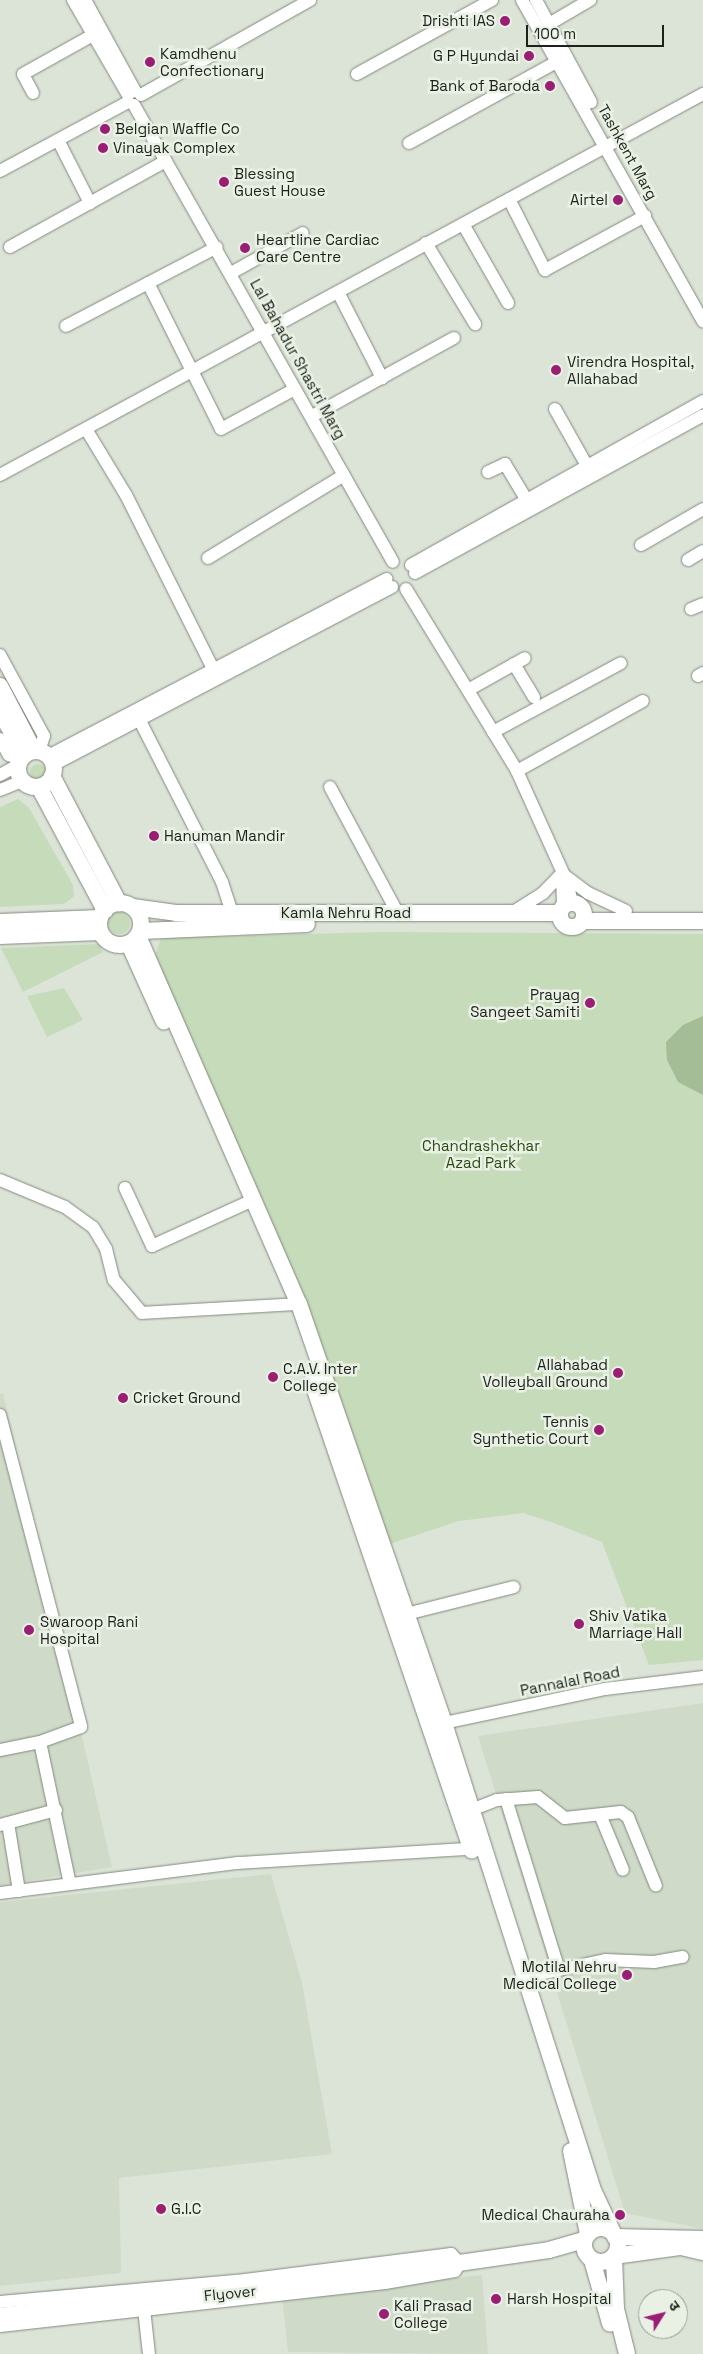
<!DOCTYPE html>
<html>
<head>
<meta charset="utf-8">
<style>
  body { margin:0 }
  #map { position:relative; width:703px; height:2354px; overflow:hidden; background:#dce4d8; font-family:"Space Grotesk","Noto Sans Devanagari",sans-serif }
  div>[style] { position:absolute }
  .built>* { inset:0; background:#cfdbc8 }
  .green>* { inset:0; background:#c6dbba }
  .round { border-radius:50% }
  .water>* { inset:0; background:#a5bd97 }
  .roads { filter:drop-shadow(0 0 1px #82897e) drop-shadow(0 0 1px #82897e) }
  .minor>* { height:12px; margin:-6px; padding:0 6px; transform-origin:6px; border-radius:6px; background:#fff }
  .major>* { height:16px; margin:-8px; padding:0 8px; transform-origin:8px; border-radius:8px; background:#fff }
  .major>.ring { margin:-8px; padding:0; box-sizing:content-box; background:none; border:16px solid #fff; border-radius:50% }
  .dots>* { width:14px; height:14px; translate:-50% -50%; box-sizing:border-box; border:2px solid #e9f1e5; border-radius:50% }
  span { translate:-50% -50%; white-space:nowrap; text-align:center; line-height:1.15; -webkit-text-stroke:5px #e9f1e5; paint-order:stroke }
  .poi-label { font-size:15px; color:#1d201b }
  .right { translate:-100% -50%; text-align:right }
  .left { translate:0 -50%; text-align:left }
  .street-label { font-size:15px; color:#1d201b }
  .park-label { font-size:15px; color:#2b4a12 }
  .north { position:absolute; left:638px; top:2289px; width:50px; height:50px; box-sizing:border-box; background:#e9f1e5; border:1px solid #979d94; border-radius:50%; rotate:54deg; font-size:14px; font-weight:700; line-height:20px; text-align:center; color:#1d201b }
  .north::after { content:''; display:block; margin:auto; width:18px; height:22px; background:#9b1e75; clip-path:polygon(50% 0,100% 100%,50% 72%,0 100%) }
  .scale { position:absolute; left:526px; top:25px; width:138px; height:22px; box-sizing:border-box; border:2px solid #1d201b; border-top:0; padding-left:6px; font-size:15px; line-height:18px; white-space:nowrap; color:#1d201b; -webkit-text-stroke:4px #e9f1e5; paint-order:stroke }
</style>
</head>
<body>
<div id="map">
  <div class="built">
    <i style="clip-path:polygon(3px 1393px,112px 1867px,0 1886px,0 1394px)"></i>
    <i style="clip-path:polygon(703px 1703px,703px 2229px,625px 2213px,478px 1736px)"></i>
    <i style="clip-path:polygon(271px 1874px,302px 1983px,332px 2154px,119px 2178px,121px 2273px,0 2286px,0 1902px)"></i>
    <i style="clip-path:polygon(482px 2275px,488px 2354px,288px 2352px,282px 2297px)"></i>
  </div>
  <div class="green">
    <i class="round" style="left:30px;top:764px;width:16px;height:16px"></i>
    <i style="clip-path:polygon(18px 799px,29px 808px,73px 885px,74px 896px,64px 904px,0 907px,0 807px)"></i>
    <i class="round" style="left:108px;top:912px;width:22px;height:22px"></i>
    <i style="clip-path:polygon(379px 932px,703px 934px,703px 1660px,649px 1665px,602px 1542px,554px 1523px,523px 1513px,459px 1521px,390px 1544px,154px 959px,161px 938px)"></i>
    <i style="clip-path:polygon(99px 944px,103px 952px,23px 992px,1px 948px)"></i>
    <i style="clip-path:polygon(64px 988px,83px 1020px,47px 1037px,27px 996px)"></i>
  </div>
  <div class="water">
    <i style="clip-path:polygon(703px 1016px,703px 1095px,678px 1082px,667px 1060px,666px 1042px,683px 1025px)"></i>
  </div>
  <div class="roads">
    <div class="minor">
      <i style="left:73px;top:0;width:110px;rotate:59.9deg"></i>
      <i style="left:85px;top:0;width:104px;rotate:61.2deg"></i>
      <i style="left:522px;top:0;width:369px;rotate:60.6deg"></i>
      <i style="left:536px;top:0;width:116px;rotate:61.7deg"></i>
      <i style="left:549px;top:24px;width:48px;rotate:-30.3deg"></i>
      <i style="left:357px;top:74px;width:154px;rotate:-28.7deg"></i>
      <i style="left:33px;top:93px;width:21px;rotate:-118deg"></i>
      <i style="left:23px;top:74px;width:80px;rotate:-29.1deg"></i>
      <i style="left:141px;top:95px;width:194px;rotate:-29.3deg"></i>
      <i style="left:134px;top:105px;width:525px;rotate:60.46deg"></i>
      <i style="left:58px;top:140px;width:71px;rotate:63.1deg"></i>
      <i style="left:409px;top:143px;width:170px;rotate:-28.8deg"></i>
      <i style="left:0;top:171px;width:145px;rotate:-28.3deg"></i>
      <i style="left:509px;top:199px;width:80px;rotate:63.1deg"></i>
      <i style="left:545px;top:270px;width:114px;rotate:-28.4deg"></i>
      <i style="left:463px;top:224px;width:91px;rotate:60.3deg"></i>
      <i style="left:426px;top:243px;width:95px;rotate:58.8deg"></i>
      <i style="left:10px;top:247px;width:178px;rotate:-28.9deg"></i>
      <i style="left:231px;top:273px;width:82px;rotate:-29.1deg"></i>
      <i style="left:148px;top:283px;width:163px;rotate:63.4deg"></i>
      <i style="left:221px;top:429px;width:84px;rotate:-28.4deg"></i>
      <i style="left:338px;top:292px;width:97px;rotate:62.9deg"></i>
      <i style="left:66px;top:326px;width:170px;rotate:-27.6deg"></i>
      <i style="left:555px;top:409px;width:63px;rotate:60.6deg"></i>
      <i style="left:312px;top:416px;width:162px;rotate:-28.8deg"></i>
      <i style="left:86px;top:429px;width:77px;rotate:58.8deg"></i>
      <i style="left:126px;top:495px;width:192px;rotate:63.4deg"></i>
      <i style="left:488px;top:472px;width:19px;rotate:-25deg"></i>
      <i style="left:505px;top:464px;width:39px;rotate:59deg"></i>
      <i style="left:0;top:475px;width:800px;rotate:-28.46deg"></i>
      <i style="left:641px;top:545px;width:72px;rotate:-30.1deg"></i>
      <i style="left:208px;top:558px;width:159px;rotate:-31.4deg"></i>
      <i style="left:688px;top:560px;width:17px;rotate:-31deg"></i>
      <i style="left:411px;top:565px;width:335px;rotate:-29.3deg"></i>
      <i style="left:415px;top:573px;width:328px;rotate:-28.7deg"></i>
      <i style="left:406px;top:589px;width:213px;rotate:58.6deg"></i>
      <i style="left:517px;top:771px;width:124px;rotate:65.7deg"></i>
      <i style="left:568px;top:884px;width:20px;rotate:79deg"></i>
      <i style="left:691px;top:609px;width:13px;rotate:-23deg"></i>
      <i style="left:0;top:655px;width:92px;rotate:61.5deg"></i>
      <i style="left:44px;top:736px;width:16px;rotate:108deg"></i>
      <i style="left:514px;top:664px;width:39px;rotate:59deg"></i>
      <i style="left:698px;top:676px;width:6px;rotate:-31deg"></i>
      <i style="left:468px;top:690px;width:65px;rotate:-29.3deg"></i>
      <i style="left:139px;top:719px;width:183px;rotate:63deg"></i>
      <i style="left:222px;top:882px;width:33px;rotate:72deg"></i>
      <i style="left:493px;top:732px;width:145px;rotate:-28.3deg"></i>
      <i style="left:0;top:739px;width:18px;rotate:61deg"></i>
      <i style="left:9px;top:755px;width:12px;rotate:20deg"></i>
      <i style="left:48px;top:756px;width:382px;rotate:-27.6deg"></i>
      <i style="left:53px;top:765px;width:383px;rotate:-27.7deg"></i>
      <i style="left:517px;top:771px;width:144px;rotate:-29.1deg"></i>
      <i style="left:0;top:775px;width:21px;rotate:-29deg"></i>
      <i style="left:330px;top:787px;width:144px;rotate:61.8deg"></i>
      <i style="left:0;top:790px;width:24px;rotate:-22deg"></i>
      <i style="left:564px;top:875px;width:30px;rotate:37deg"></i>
      <i style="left:588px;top:893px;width:42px;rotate:25.3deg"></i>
      <i style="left:562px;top:876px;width:30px;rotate:88deg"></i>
      <i style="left:513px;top:912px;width:36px;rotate:-32deg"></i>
      <i style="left:543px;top:893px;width:28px;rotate:-46deg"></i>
      <i style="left:0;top:1180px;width:70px;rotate:22.6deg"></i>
      <i style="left:65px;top:1207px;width:34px;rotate:36deg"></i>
      <i style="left:93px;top:1227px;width:26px;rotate:59deg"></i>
      <i style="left:106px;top:1249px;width:32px;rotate:76deg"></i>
      <i style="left:114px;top:1280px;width:43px;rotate:49.7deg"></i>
      <i style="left:142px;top:1313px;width:157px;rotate:-3.3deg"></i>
      <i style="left:125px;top:1188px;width:64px;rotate:65deg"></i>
      <i style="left:152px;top:1246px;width:111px;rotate:-24.5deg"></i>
      <i style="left:0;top:1415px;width:322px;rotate:75.4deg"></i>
      <i style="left:81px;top:1727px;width:44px;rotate:159.9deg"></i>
      <i style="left:40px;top:1742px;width:41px;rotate:168.7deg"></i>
      <i style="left:406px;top:1614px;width:111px;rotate:-14deg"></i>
      <i style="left:444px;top:1723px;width:165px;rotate:-11.9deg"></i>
      <i style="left:605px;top:1689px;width:99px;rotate:-7deg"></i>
      <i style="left:40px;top:1742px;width:145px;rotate:78.1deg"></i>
      <i style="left:506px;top:1799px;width:179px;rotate:72.8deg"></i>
      <i style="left:471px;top:1810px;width:28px;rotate:-21deg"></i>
      <i style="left:497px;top:1800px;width:41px;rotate:-4.2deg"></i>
      <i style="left:538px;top:1797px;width:34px;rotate:38deg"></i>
      <i style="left:565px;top:1818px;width:56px;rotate:-6.1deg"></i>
      <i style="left:621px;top:1812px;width:9px;rotate:36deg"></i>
      <i style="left:628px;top:1817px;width:74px;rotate:67.9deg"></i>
      <i style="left:601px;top:1817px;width:57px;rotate:67.5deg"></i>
      <i style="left:8px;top:1823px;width:69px;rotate:80.8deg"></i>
      <i style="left:0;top:1825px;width:58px;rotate:-15deg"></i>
      <i style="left:0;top:1893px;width:240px;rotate:-7.2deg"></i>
      <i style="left:238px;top:1863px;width:242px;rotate:-3.5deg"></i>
      <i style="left:526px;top:1977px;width:81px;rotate:-12.1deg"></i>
      <i style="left:605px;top:1960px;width:49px;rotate:2.3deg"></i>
      <i style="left:654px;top:1962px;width:29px;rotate:-10deg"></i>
      <i style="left:0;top:2302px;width:238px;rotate:-5.1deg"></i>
      <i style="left:237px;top:2281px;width:216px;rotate:-7.2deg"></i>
      <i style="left:451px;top:2254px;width:13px;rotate:45deg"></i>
      <i style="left:460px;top:2263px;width:9px;rotate:122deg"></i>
      <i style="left:455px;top:2271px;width:71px;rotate:170.3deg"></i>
      <i style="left:385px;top:2283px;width:387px;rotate:173.6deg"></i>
      <i style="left:144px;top:2309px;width:45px;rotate:83.7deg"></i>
    </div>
    <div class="major">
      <i style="left:0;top:686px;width:73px;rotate:62.4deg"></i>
      <i style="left:0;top:711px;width:50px;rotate:61.4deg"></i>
      <i class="ring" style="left:18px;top:751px;width:20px;height:20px"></i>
      <i style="left:52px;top:776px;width:144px;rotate:62.2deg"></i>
      <i style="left:39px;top:787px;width:140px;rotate:61.8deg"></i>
      <i class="ring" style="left:99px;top:903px;width:26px;height:26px"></i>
      <i class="ring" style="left:560px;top:903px;width:8px;height:8px"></i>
      <i style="left:133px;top:907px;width:43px;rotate:7.9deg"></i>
      <i style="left:176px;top:913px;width:383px"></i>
      <i style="left:583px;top:921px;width:120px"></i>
      <i style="left:0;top:922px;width:100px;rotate:-2.3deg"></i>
      <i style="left:141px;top:931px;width:166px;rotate:-2.4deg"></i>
      <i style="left:0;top:936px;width:100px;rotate:-2.3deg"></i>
      <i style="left:138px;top:936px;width:402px;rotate:66.4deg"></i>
      <i style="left:299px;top:1304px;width:443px;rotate:70.9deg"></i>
      <i style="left:444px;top:1723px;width:492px;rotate:72.3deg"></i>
      <i style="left:594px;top:2192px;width:45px;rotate:65.1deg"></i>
      <i style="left:129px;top:944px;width:85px;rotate:65.8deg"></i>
      <i style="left:312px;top:1381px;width:496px;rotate:71.2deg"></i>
      <i style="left:571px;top:2151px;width:85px;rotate:78.4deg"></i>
      <i class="ring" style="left:584px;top:2228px;width:18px;height:18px"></i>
      <i style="left:615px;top:2237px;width:88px;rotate:1.3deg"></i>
      <i style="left:592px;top:2260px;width:66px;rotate:74.1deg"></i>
      <i style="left:0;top:2316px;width:322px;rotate:-5.9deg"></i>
      <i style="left:320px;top:2283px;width:231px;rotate:-8.2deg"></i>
      <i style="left:549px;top:2250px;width:37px;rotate:-16deg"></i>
      <i style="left:627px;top:2354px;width:46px;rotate:-103.7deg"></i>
      <i style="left:616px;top:2309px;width:53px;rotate:-92.2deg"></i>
      <i style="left:614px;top:2256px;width:68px;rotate:-7.7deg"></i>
      <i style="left:681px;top:2247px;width:23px;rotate:13deg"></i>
    </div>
  </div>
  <div class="dots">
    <i style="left:505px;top:21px;background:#9b1e75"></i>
    <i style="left:529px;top:56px;background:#9b1e75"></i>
    <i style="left:150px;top:62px;background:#9b1e75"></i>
    <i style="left:550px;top:86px;background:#9b1e75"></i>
    <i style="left:105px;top:129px;background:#9b1e75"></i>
    <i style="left:103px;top:148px;background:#9b1e75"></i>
    <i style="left:224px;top:182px;background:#9b1e75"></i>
    <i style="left:618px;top:200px;background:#9b1e75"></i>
    <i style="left:245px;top:248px;background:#9b1e75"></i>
    <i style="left:556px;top:370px;background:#9b1e75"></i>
    <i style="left:154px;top:836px;background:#9b1e75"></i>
    <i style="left:590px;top:1003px;background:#9b1e75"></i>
    <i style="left:618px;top:1373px;background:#9b1e75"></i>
    <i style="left:273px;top:1377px;background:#9b1e75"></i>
    <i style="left:123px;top:1398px;background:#9b1e75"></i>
    <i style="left:599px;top:1430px;background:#9b1e75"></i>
    <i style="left:579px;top:1624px;background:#9b1e75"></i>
    <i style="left:29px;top:1630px;background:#9b1e75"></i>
    <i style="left:627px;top:1975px;background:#9b1e75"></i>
    <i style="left:161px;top:2209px;background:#9b1e75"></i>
    <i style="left:620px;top:2215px;background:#9b1e75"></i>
    <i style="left:496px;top:2299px;background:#9b1e75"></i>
    <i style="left:384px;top:2314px;background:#9b1e75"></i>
  </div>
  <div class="poi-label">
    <span class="right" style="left:495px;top:21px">Drishti IAS</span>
    <span class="left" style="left:160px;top:62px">Kamdhenu<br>Confectionary</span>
    <span class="right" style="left:519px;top:56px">G P Hyundai</span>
    <span class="right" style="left:540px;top:86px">Bank of Baroda</span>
    <span class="left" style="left:115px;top:129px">Belgian Waffle Co</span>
    <span class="left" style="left:113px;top:148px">Vinayak Complex</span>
    <span class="left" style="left:234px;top:182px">Blessing<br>Guest House</span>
    <span class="right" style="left:608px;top:200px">Airtel</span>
    <span class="left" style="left:256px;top:248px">Heartline Cardiac<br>Care Centre</span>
    <span class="left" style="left:567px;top:370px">Virendra Hospital,<br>Allahabad</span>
    <span class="left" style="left:164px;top:836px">Hanuman Mandir</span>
    <span class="right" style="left:580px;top:1003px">Prayag<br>Sangeet Samiti</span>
    <span class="right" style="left:608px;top:1373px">Allahabad<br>Volleyball Ground</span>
    <span class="left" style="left:283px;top:1377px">C.A.V. Inter<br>College</span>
    <span class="left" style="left:133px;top:1398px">Cricket Ground</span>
    <span class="right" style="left:589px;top:1430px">Tennis<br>Synthetic Court</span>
    <span class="left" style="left:589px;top:1624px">Shiv Vatika<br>Marriage Hall</span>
    <span class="left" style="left:40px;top:1630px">Swaroop Rani<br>Hospital</span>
    <span class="right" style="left:617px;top:1975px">Motilal Nehru<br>Medical College</span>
    <span class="left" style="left:171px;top:2209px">G.I.C</span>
    <span class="right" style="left:610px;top:2215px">Medical Chauraha</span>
    <span class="left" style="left:507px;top:2299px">Harsh Hospital</span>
    <span class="left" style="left:394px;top:2314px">Kali Prasad<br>College</span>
  </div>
  <div class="street-label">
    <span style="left:628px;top:152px;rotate:61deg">Tashkent Marg</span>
    <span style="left:298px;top:359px;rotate:61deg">Lal Bahadur Shastri Marg</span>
    <span style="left:346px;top:913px">Kamla Nehru Road</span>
    <span style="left:570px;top:1681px;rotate:-11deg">Pannalal Road</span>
    <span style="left:230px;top:2293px;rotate:-6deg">Flyover</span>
  </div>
  <div class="park-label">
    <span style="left:481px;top:1154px">Chandrashekhar<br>Azad Park</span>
  </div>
  <div class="north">उ</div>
  <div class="scale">100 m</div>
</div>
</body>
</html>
